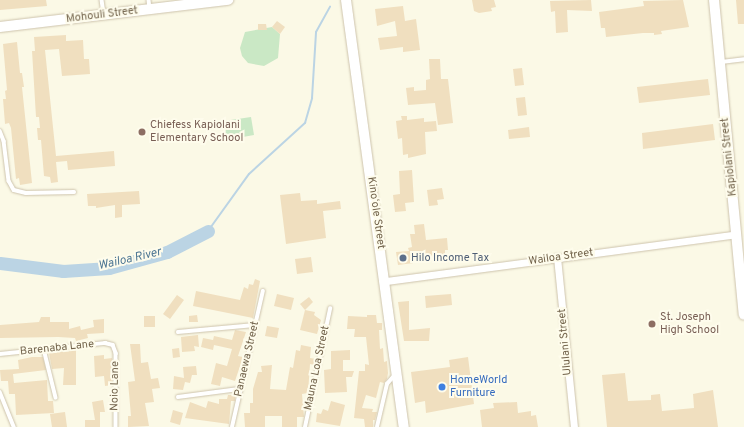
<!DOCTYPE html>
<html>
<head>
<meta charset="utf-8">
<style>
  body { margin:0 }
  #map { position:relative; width:744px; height:427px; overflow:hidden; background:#fbf9e6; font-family:Overpass,sans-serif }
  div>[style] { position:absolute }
  .green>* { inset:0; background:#cae8c5 }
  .stream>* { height:2px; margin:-1px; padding:0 1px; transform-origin:1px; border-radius:1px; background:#bbd4e4 }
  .river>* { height:13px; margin:-6.5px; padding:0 6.5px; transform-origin:6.5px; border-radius:6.5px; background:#bbd4e4 }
  .building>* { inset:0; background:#f0dfbf }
  .roads { filter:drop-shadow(0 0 1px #cdc3ac) drop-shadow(0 0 1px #cdc3ac) }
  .lane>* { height:3.5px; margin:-1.75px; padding:0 1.75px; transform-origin:1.75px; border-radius:1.75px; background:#fff }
  .street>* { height:7px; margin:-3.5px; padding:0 3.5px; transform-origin:3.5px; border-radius:3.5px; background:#fff }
  .secondary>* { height:10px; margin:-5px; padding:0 5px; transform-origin:5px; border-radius:5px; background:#fff }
  .dots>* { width:11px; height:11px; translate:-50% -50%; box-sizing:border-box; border:2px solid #fefcec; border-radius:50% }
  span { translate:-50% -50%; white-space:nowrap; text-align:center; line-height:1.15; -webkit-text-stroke:4px #fefcec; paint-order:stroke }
  .street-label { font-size:11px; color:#73644c }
  .education-label { font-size:11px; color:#785e54 }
  .left { translate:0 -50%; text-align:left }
  .service-label { font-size:11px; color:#4e5e75 }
  .shop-label { font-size:11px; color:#366cbe }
  .water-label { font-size:12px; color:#4d7693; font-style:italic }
</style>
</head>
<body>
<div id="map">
  <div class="green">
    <i style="clip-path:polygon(272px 27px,280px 34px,278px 58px,264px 66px,248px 63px,242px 56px,240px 48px,245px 32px)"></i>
    <i style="clip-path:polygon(251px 117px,254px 135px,226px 140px,224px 121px)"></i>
  </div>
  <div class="stream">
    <i style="left:208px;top:231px;width:70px;rotate:-54.3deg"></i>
    <i style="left:249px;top:174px;width:76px;rotate:-42.3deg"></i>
    <i style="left:305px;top:123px;width:26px;rotate:-74deg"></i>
    <i style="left:312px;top:98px;width:66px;rotate:-86.5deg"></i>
    <i style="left:316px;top:32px;width:29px;rotate:-61deg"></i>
  </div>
  <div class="river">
    <i style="left:0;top:263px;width:64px;rotate:7.2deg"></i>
    <i style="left:63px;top:271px;width:46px;rotate:-3.7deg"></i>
    <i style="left:109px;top:268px;width:60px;rotate:-15.4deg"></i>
    <i style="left:167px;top:252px;width:46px;rotate:-27.1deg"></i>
  </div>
  <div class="building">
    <i style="clip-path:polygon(0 0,46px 0,47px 6px,0 10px)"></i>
    <i style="clip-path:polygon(472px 0,494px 0,496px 7px,491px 8px,492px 11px,479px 13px,474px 11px)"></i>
    <i style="clip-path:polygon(591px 0,592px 11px,567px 10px,568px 32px,556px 33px,555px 11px,551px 12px,550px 1px)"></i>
    <i style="clip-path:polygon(683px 0,689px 27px,661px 31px,662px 34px,654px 35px,654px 33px,643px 33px,606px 37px,605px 28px,601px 28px,599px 12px,644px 6px,643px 1px)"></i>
    <i style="clip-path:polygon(736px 0,744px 0,744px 24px,738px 24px)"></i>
    <i style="clip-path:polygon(403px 6px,405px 21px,416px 19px,420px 50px,403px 52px,403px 47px,380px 50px,378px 38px,397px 36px,395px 21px,377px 26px,375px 9px)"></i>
    <i style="clip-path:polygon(277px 21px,285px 27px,280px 34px,272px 27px)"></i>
    <i style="clip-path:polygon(258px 24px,266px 24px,267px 30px,258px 30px)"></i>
    <i style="clip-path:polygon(66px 35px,66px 41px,83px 40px,84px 59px,89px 59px,90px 74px,62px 76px,59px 49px,45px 50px,56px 156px,114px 151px,115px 166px,68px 170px,67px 161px,56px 162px,58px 182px,51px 183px,50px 177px,44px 176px,41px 140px,38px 140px,37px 128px,40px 128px,39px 117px,36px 117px,32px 51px,35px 51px,34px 37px)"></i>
    <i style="clip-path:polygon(17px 42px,20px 73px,22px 73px,24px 87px,22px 87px,32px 183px,20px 185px,19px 178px,16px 179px,11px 128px,9px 123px,5px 124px,3px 99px,6px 99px,5px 91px,7px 90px,3px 44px)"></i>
    <i style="clip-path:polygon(429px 59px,440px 59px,441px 79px,448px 79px,453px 123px,438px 125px,435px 103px,408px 105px,406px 88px,414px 87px,414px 91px,426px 90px,426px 80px,430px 79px)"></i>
    <i style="clip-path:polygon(522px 68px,524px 85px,515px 86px,513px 69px)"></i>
    <i style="clip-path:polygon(708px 79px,710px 95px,639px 103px,637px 87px)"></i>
    <i style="clip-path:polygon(525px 97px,527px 115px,518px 116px,516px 98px)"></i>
    <i style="clip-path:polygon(401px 116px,407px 116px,407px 120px,424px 118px,424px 122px,436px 121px,437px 131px,425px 132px,426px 154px,408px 158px,408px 154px,403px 155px,402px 138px,398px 139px,396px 121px,402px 120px)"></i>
    <i style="clip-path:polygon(713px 124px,715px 140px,643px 149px,642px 133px)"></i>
    <i style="clip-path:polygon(529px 127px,530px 137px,509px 139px,508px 130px)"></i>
    <i style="clip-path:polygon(412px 170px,414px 202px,405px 203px,406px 211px,395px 212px,393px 195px,400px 194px,399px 171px)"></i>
    <i style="clip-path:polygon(442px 188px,444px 199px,437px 200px,438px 205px,429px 206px,427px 190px)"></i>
    <i style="clip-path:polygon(139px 191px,140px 204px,122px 205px,122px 217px,115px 218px,115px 205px,96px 208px,96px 206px,88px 206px,87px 194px)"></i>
    <i style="clip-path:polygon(300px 193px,301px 201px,317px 200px,317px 204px,340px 201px,341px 209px,323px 211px,326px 238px,286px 244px,280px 195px)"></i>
    <i style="clip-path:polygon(424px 224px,426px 240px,447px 238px,448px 250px,445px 250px,445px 255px,429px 257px,429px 261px,398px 265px,396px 252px,409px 251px,408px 248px,412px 247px,410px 234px,415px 234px,414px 225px)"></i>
    <i style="clip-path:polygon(311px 257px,313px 272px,297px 274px,295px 259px)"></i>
    <i style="clip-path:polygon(255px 279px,260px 281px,253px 318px,193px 306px,196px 291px,240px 300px,244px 287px,248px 289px,249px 284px,253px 285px)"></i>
    <i style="clip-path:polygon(277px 294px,294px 298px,291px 310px,274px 306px)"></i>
    <i style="clip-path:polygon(451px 294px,452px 305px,426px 308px,425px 296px)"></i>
    <i style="clip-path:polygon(177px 295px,184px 300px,170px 319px,163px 314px)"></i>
    <i style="clip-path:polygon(309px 297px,313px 302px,305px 310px,300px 304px)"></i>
    <i style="clip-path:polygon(409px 301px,409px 330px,430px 328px,429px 341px,404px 341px,398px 302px)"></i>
    <i style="clip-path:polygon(305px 310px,315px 312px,314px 315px,321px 320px,317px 334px,300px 330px)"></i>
    <i style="clip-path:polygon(197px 315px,198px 322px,189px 322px,189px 316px)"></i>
    <i style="clip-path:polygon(367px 315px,376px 315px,377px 323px,382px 323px,382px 330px,379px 330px,380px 349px,383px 348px,384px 362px,387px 361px,388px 373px,387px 379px,384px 383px,380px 382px,376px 398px,366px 395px,362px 408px,373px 409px,372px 412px,377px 412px,375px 420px,373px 420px,373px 427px,365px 427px,364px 419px,354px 418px,359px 371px,365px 371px,365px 364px,369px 365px,366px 337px,354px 337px,355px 329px,347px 329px,348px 316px,367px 317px)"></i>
    <i style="clip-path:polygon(144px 316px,155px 316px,155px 327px,144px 327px)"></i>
    <i style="clip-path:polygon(41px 317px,50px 317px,50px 322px,69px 322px,69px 329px,80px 326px,81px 330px,94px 327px,93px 320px,104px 319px,104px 333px,87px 334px,88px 338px,76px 341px,75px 338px,58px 337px,0 338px,0 325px,39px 322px)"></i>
    <i style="clip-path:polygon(267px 326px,279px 328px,277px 338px,265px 336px)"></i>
    <i style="clip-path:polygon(235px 330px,246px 332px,238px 356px,243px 357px,235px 381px,222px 377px,220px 386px,211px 384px,216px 363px,227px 366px,232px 349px,214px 345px,213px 350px,201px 347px,203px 338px,213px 340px,214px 336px,232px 340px)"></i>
    <i style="clip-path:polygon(198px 335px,199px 347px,194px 346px,195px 351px,182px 352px,181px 337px)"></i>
    <i style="clip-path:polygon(130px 344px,140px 344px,141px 363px,148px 362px,151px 379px,158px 378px,160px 388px,152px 389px,154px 402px,145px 403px,149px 426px,128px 427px,128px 416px,131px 416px,128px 382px,135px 381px)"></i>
    <i style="clip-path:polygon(301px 345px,311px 347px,310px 358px,316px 359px,315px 365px,310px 364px,308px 393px,302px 394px,304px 417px,297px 417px,297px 427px,282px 427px,282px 416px,265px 416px,265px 427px,245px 427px,244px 413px,250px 413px,250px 403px,253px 403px,253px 389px,258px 372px,262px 372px,261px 366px,272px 365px,270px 389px,286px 390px,290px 367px,293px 368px,296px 350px,300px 351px)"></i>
    <i style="clip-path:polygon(179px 348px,180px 357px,173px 358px,172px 349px)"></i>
    <i style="clip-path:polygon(76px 350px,76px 385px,63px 385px,64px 368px,52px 369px,49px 353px)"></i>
    <i style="clip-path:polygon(350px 350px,350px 360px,343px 360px,343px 371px,354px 371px,352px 377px,346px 377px,347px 392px,325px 393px,324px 370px,331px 369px,331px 351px)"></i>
    <i style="clip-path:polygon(104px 355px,104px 359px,112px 358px,113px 385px,105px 386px,104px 376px,95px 377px,94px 356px)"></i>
    <i style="clip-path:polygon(32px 357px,43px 357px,46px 370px,13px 374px,14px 383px,47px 380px,48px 401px,53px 401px,54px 413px,16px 415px,15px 394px,9px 394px,8px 381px,1px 381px,0 370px,19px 369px,18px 360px)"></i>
    <i style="clip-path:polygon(468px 357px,474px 404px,426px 413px,425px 401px,415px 403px,411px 372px,450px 367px,449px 360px)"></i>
    <i style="clip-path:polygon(196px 366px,197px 375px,192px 375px,190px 383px,185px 382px,183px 390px,173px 389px,174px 376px,184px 378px,183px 367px)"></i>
    <i style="clip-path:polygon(625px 373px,628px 401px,651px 400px,651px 395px,660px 394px,662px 411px,694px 408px,693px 394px,713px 390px,718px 427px,607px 427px,602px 375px)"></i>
    <i style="clip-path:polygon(228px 395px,235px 395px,235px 401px,231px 401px,229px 424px,185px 418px,190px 402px,206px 408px,208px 401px,219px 404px,219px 399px,227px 399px)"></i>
    <i style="clip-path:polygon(103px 400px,105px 412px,100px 412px,100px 427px,85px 427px,85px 420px,95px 420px,92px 402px)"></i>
    <i style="clip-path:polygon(331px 401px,345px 405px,340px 426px,316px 422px,317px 413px,321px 414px,323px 409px,328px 411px)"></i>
    <i style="clip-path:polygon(517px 402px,518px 413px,531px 411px,531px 416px,536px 415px,538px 427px,482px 427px,480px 410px,494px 408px,493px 403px)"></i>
    <i style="clip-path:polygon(173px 410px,183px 413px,180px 425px,170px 422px)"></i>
    <i style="clip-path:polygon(65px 412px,67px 427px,52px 427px,50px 414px)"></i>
  </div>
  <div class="roads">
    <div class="lane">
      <i style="left:102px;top:0;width:14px;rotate:82deg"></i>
      <i style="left:149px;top:0;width:9px;rotate:84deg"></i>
      <i style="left:721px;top:62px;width:23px;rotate:-7deg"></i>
      <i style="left:0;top:131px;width:11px;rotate:68deg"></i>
      <i style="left:4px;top:141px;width:40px;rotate:82.9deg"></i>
      <i style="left:9px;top:181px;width:10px;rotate:61deg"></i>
      <i style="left:14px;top:190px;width:12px;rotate:14deg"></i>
      <i style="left:26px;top:193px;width:48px;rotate:-1.2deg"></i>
      <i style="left:178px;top:332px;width:77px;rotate:-5.2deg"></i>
      <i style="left:44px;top:349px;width:50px;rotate:76.2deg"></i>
      <i style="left:0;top:354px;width:106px;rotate:-6deg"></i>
      <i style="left:105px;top:343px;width:8px;rotate:14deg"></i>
      <i style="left:113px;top:345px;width:9px;rotate:69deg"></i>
      <i style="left:116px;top:353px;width:74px;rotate:90deg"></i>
      <i style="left:0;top:392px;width:38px;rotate:68deg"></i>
      <i style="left:178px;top:397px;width:63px;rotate:-7.4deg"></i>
      <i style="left:232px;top:427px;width:139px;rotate:-77.2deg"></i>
      <i style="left:305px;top:427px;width:121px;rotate:-78deg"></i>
      <i style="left:377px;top:427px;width:44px;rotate:-76.9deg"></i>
      <i style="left:387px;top:384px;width:11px;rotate:-49deg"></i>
    </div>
    <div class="street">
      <i style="left:557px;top:257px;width:171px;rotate:84.3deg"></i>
      <i style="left:386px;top:281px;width:353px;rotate:-7.6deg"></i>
    </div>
    <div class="secondary">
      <i style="left:346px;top:0;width:431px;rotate:82.3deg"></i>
      <i style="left:714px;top:0;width:316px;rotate:84.6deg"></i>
      <i style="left:0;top:27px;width:230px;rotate:-6.8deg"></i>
    </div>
  </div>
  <div class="dots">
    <i style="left:142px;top:132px;background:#8d6e63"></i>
    <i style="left:403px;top:258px;background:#5c6f8a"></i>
    <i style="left:652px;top:324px;background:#8d6e63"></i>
    <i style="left:442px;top:387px;background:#3f7fe0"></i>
  </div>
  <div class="street-label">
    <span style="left:102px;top:15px;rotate:-7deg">Mohouli Street</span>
    <span style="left:729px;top:157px;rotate:-96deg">Kapiolani Street</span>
    <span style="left:376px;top:213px;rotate:82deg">Kinoʻole Street</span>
    <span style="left:561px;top:257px;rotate:-8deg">Wailoa Street</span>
    <span style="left:565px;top:342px;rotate:-95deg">Ululani Street</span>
    <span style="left:57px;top:348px;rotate:-6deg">Barenaba Lane</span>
    <span style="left:247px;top:359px;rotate:-77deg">Panaewa Street</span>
    <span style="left:317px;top:368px;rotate:-78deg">Mauna Loa Street</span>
    <span style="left:115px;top:386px;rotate:-89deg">Noio Lane</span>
  </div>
  <div class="education-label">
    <span class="left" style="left:150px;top:132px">Chiefess Kapiolani<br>Elementary School</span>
    <span class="left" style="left:660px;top:324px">St. Joseph<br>High School</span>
  </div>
  <div class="service-label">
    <span class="left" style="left:411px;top:258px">Hilo Income Tax</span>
  </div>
  <div class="shop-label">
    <span class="left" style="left:450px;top:387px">HomeWorld<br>Furniture</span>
  </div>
  <div class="water-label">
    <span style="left:130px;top:260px;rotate:-13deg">Wailoa River</span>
  </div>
</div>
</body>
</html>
